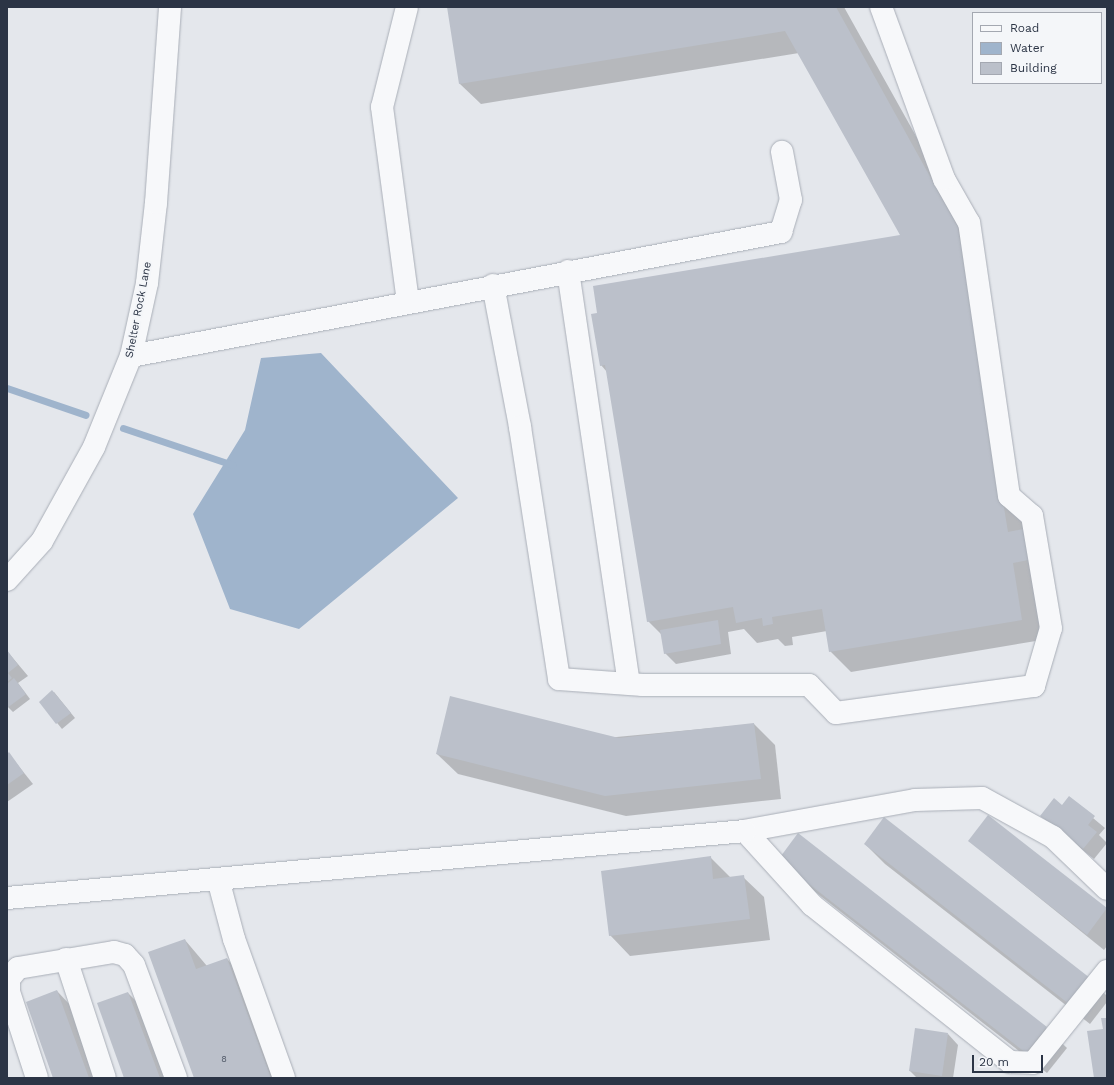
<!DOCTYPE html>
<html>
<head>
<meta charset="utf-8">
<style>
  body { margin:0 }
  #map { position:relative; width:1114px; height:1085px; overflow:hidden; background:#e4e7ec; font-family:"Work Sans",sans-serif }
  div>[style] { position:absolute }
  .water>* { inset:0; background:#9fb4cc }
  .shadow>* { inset:0; background:#0003 }
  .stream>* { height:7px; margin:-3.5px; padding:0 3.5px; transform-origin:3.5px; border-radius:3.5px; background:#9fb4cc }
  .building>* { inset:0; background:#bbc0ca }
  .roads { filter:drop-shadow(0 0 1px #a9aeb7) drop-shadow(0 0 1px #a9aeb7) }
  .minor>* { height:22px; margin:-11px; padding:0 11px; transform-origin:11px; border-radius:11px; background:#f7f8fa }
  span { translate:-50% -50%; white-space:nowrap; text-align:center; line-height:1.15; -webkit-text-stroke:4px #f4f6f9; paint-order:stroke }
  .number-label { font-size:9px; color:#4f5766 }
  .number-label span { -webkit-text-stroke-width:0 }
  .street-label { font-size:11px; color:#2b3445 }
  .frame { position:absolute; inset:0; border:8px solid #2b3445; pointer-events:none }
  .legend { position:absolute; left:972px; top:12px; width:130px; height:72px; box-sizing:border-box; background:#f4f6f9; border:1px solid #a4a8b1; margin:0; padding:5px 7px; list-style:none; font-size:12px; color:#2b3445 }
  .legend li { display:flex; align-items:center; gap:8px; height:20px }
  .legend b { width:20px; border:1px solid #a4a8b1 }
  .scale { position:absolute; left:972px; top:1055px; width:71px; height:18px; box-sizing:border-box; border:2px solid #2b3445; border-top:0; padding-left:5px; font-size:12px; line-height:14px; white-space:nowrap; color:#2b3445; -webkit-text-stroke:3px #f4f6f9; paint-order:stroke }
</style>
</head>
<body>
<div id="map">
  <div class="water">
    <i style="clip-path:polygon(321px 353px,458px 498px,299px 629px,230px 609px,193px 514px,245px 430px,261px 358px)"></i>
  </div>
  <div class="shadow">
    <i style="clip-path:polygon(448px 7px,844px 7px,979px 249px,1042px 640px,851px 672px,830px 651px,827px 631px,792px 637px,793px 645px,785px 646px,778px 639px,757px 643px,744px 629px,728px 632px,731px 654px,676px 664px,665px 653px,662px 635px,648px 621px,607px 372px,601px 365px,902px 236px,799px 53px,481px 104px,460px 84px)"></i>
    <i style="clip-path:polygon(7px 651px,28px 676px,18px 683px,30px 699px,13px 712px,7px 706px)"></i>
    <i style="clip-path:polygon(54px 692px,75px 718px,62px 729px,40px 702px)"></i>
    <i style="clip-path:polygon(754px 724px,775px 745px,781px 799px,626px 816px,458px 774px,437px 754px)"></i>
    <i style="clip-path:polygon(9px 754px,33px 784px,7px 802px,7px 755px)"></i>
    <i style="clip-path:polygon(1069px 798px,1105px 828px,1099px 835px,1107px 843px,1094px 859px,1052px 826px)"></i>
    <i style="clip-path:polygon(988px 817px,1107px 910px,1107px 946px,1104px 950px,969px 841px)"></i>
    <i style="clip-path:polygon(865px 844px,1089px 978px,1107px 996px,1107px 1002px,1090px 1024px,885px 864px)"></i>
    <i style="clip-path:polygon(710px 857px,731px 878px,743px 877px,764px 897px,770px 940px,630px 956px,610px 935px)"></i>
    <i style="clip-path:polygon(779px 859px,1046px 1028px,1067px 1048px,1047px 1073px,800px 880px)"></i>
    <i style="clip-path:polygon(185px 940px,207px 966px,227px 959px,247px 979px,283px 1078px,195px 1078px)"></i>
    <i style="clip-path:polygon(57px 991px,72px 1007px,98px 1078px,54px 1078px)"></i>
    <i style="clip-path:polygon(128px 993px,144px 1009px,169px 1078px,125px 1078px)"></i>
    <i style="clip-path:polygon(948px 1034px,958px 1045px,953px 1078px,917px 1078px,910px 1071px)"></i>
  </div>
  <div class="stream">
    <i style="left:7px;top:388px;width:83px;rotate:18.9deg"></i>
    <i style="left:123px;top:428px;width:116px;rotate:18.6deg"></i>
  </div>
  <div class="building">
    <i style="clip-path:polygon(447px 7px,836px 7px,958px 227px,1008px 532px,1028px 528px,1033px 559px,1013px 563px,1022px 620px,829px 652px,822px 609px,772px 617px,773px 624px,763px 626px,762px 618px,736px 623px,733px 607px,647px 622px,605px 365px,600px 366px,591px 314px,597px 313px,593px 286px,900px 235px,785px 31px,459px 84px)"></i>
    <i style="clip-path:polygon(718px 620px,721px 644px,664px 654px,660px 630px)"></i>
    <i style="clip-path:polygon(7px 650px,18px 665px,8px 673px,12px 678px,7px 682px)"></i>
    <i style="clip-path:polygon(14px 678px,26px 694px,7px 708px,7px 684px)"></i>
    <i style="clip-path:polygon(52px 690px,71px 713px,56px 724px,39px 702px)"></i>
    <i style="clip-path:polygon(450px 696px,619px 738px,754px 723px,761px 779px,605px 796px,436px 754px)"></i>
    <i style="clip-path:polygon(9px 752px,24px 773px,7px 785px,7px 754px)"></i>
    <i style="clip-path:polygon(1069px 796px,1095px 816px,1088px 825px,1097px 832px,1083px 849px,1040px 816px,1054px 798px,1062px 805px)"></i>
    <i style="clip-path:polygon(988px 815px,1107px 908px,1087px 935px,968px 841px)"></i>
    <i style="clip-path:polygon(884px 817px,1090px 978px,1069px 1004px,864px 844px)"></i>
    <i style="clip-path:polygon(798px 833px,1047px 1027px,1026px 1053px,778px 860px)"></i>
    <i style="clip-path:polygon(711px 856px,713px 879px,744px 875px,750px 919px,609px 936px,601px 871px)"></i>
    <i style="clip-path:polygon(185px 939px,196px 969px,227px 958px,271px 1078px,194px 1078px,148px 952px)"></i>
    <i style="clip-path:polygon(57px 990px,89px 1078px,53px 1078px,26px 1002px)"></i>
    <i style="clip-path:polygon(128px 992px,160px 1078px,124px 1078px,97px 1003px)"></i>
    <i style="clip-path:polygon(1101px 1018px,1107px 1018px,1107px 1078px,1094px 1078px,1087px 1031px,1103px 1029px)"></i>
    <i style="clip-path:polygon(915px 1028px,948px 1033px,942px 1076px,909px 1071px)"></i>
  </div>
  <div class="roads">
    <div class="minor">
      <i style="left:407px;top:7px;width:103px;rotate:104deg"></i>
      <i style="left:382px;top:107px;width:197px;rotate:82.4deg"></i>
      <i style="left:568px;top:271px;width:417px;rotate:81.6deg"></i>
      <i style="left:493px;top:285px;width:145px;rotate:79.2deg"></i>
      <i style="left:520px;top:427px;width:255px;rotate:81.2deg"></i>
      <i style="left:559px;top:679px;width:84px;rotate:4.1deg"></i>
      <i style="left:643px;top:685px;width:166px"></i>
      <i style="left:809px;top:685px;width:39px;rotate:46deg"></i>
      <i style="left:836px;top:713px;width:200px;rotate:-7.8deg"></i>
      <i style="left:1034px;top:686px;width:60px;rotate:-73.7deg"></i>
      <i style="left:1051px;top:628px;width:114px;rotate:-99.6deg"></i>
      <i style="left:1032px;top:516px;width:30px;rotate:-139deg"></i>
      <i style="left:1009px;top:496px;width:276px;rotate:-98.3deg"></i>
      <i style="left:969px;top:223px;width:51px;rotate:-119.6deg"></i>
      <i style="left:944px;top:179px;width:183px;rotate:-110.1deg"></i>
      <i style="left:131px;top:356px;width:662px;rotate:-10.8deg"></i>
      <i style="left:781px;top:232px;width:34px;rotate:-73deg"></i>
      <i style="left:791px;top:200px;width:49px;rotate:-100.6deg"></i>
      <i style="left:7px;top:580px;width:52px;rotate:-48.1deg"></i>
      <i style="left:42px;top:541px;width:107px;rotate:-61deg"></i>
      <i style="left:94px;top:447px;width:98px;rotate:-67.9deg"></i>
      <i style="left:131px;top:356px;width:75px;rotate:-77.6deg"></i>
      <i style="left:147px;top:283px;width:81px;rotate:-83.6deg"></i>
      <i style="left:156px;top:203px;width:196px;rotate:-85.9deg"></i>
      <i style="left:218px;top:879px;width:62px;rotate:75.1deg"></i>
      <i style="left:234px;top:939px;width:148px;rotate:70.2deg"></i>
      <i style="left:1107px;top:889px;width:75px;rotate:-136.1deg"></i>
      <i style="left:1053px;top:837px;width:81px;rotate:-151.2deg"></i>
      <i style="left:982px;top:798px;width:67px;rotate:178.3deg"></i>
      <i style="left:915px;top:800px;width:173px;rotate:169.7deg"></i>
      <i style="left:745px;top:831px;width:100px;rotate:47.8deg"></i>
      <i style="left:812px;top:905px;width:253px;rotate:38.4deg"></i>
      <i style="left:1010px;top:1062px;width:23px;rotate:2deg"></i>
      <i style="left:1033px;top:1063px;width:118px;rotate:-51.2deg"></i>
      <i style="left:7px;top:898px;width:741px;rotate:-5.19deg"></i>
      <i style="left:66px;top:959px;width:125px;rotate:71.9deg"></i>
      <i style="left:37px;top:1078px;width:90px;rotate:-108deg"></i>
      <i style="left:9px;top:992px;width:13px;rotate:-90deg"></i>
      <i style="left:9px;top:979px;width:14px;rotate:-51deg"></i>
      <i style="left:18px;top:968px;width:97px;rotate:-9.5deg"></i>
      <i style="left:114px;top:952px;width:11px;rotate:15deg"></i>
      <i style="left:125px;top:955px;width:13px;rotate:48deg"></i>
      <i style="left:134px;top:965px;width:121px;rotate:69.6deg"></i>
    </div>
  </div>
  <div class="number-label">
    <span style="left:224px;top:1059px">8</span>
  </div>
  <div class="street-label">
    <span style="left:139px;top:310px;rotate:-79deg">Shelter Rock Lane</span>
  </div>
  <div class="frame"></div>
  <ul class="legend">
  <li><b style="height:5px;background:#f7f8fa"></b>Road</li>
  <li><b style="height:11px;background:#9fb4cc"></b>Water</li>
  <li><b style="height:11px;background:#bbc0ca"></b>Building</li>
  </ul>
  <div class="scale">20 m</div>
</div>
</body>
</html>
